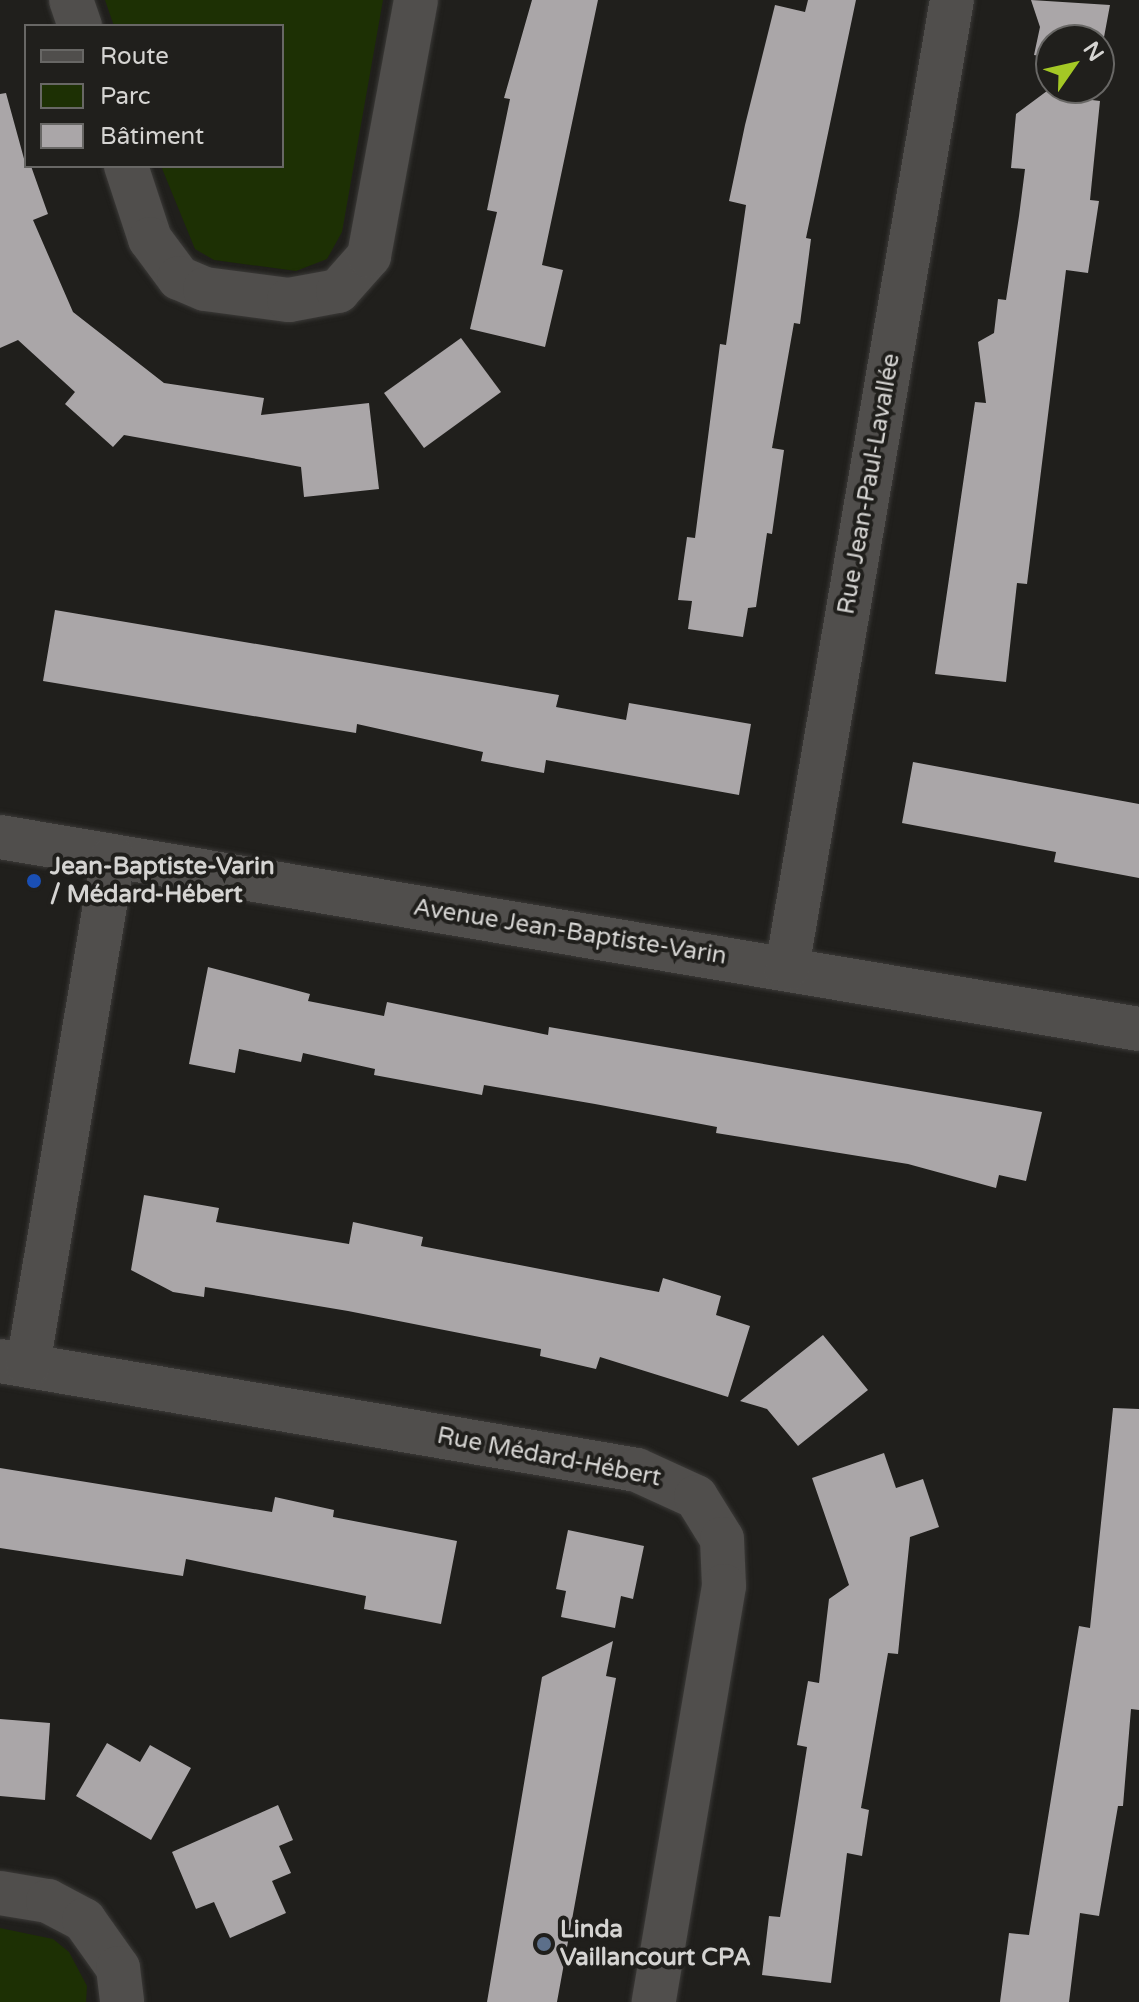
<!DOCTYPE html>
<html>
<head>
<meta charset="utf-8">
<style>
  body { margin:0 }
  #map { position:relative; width:1139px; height:2002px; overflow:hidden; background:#201f1c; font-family:"Varela Round",sans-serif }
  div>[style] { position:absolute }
  .green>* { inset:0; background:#1d3004 }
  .building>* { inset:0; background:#aaa6a8 }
  .roads { filter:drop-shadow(0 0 2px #3b3a38) drop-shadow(0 0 2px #3b3a38) }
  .minor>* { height:44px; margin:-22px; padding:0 22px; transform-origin:22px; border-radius:22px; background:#504e4c }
  .dots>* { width:22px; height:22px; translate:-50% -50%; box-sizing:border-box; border:4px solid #201f1c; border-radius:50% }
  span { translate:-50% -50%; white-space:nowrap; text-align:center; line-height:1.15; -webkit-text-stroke:8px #201f1c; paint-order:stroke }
  .street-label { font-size:24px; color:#d5d4d2 }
  .poi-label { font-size:24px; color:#d5d4d2; font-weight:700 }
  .left { translate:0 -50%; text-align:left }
  .legend { position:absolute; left:24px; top:24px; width:260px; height:144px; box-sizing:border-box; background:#201f1c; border:2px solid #686765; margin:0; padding:10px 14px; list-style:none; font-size:24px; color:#d5d4d2 }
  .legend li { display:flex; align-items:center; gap:16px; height:40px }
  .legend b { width:40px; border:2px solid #686765 }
  .north { position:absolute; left:1035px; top:24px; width:80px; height:80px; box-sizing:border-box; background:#201f1c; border:2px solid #686765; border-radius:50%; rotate:56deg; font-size:22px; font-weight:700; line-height:32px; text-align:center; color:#d5d4d2 }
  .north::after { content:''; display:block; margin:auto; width:28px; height:36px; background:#a4c825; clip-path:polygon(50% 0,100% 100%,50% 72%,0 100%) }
</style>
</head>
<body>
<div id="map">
  <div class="green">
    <i style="clip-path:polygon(105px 0,383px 0,342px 232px,327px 259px,296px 271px,214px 260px,195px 249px,161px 166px,282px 166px,282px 26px,114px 26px)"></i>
    <i style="clip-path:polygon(0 1928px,53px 1939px,69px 1952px,87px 1986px,86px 2002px,0 2002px)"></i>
  </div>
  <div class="building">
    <i style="clip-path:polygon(532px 0,598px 0,542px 265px,563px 270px,545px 347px,470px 329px,497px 212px,487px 210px,510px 99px,504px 98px)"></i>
    <i style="clip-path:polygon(808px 0,856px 0,806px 238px,811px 239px,800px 324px,794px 323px,772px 448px,784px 450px,772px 534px,767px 533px,756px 607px,748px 608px,743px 637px,688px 629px,692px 601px,678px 600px,687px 537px,695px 538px,720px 344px,726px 345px,746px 205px,729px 201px,745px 125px,775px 5px,805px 12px)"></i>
    <i style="clip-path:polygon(1031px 0,1110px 5px,1099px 64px,1099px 40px,1051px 40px,1051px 58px,1034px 55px,1040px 27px)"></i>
    <i style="clip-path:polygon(1051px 88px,1095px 88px,1092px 100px,1100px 101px,1090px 200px,1099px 201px,1088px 273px,1066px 270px,1027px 584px,1017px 583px,1006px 682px,935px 674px,975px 402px,986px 403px,978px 342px,994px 333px,998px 299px,1006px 300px,1019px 216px,1025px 169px,1011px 168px,1016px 114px)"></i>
    <i style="clip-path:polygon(6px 93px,26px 166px,31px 166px,48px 214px,33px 220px,73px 312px,164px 383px,264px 398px,261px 415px,369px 403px,379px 489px,304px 497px,301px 467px,124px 435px,113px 447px,65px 404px,75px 392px,18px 340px,0 348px,0 94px)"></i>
    <i style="clip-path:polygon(461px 338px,501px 392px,424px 448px,384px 393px)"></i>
    <i style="clip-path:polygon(55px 610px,559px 695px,556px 707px,626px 720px,629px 703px,751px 724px,739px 795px,546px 760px,544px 773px,481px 761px,483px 752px,357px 724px,356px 733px,43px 681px)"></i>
    <i style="clip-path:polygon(913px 762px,1139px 804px,1139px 878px,1054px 862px,1056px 852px,902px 823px)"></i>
    <i style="clip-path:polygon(208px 967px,310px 994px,308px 1001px,384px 1016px,387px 1002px,548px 1035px,549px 1027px,1042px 1112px,1026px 1181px,999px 1175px,996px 1188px,908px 1164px,716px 1133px,717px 1127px,595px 1104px,484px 1085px,482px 1095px,374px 1075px,375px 1069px,303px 1053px,301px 1062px,239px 1049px,235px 1073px,189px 1064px)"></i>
    <i style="clip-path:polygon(144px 1195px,219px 1208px,216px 1222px,349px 1244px,353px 1222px,423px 1237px,421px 1246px,659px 1292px,663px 1278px,721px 1296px,716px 1315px,750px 1326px,728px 1397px,600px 1357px,596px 1369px,540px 1356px,541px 1349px,348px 1311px,205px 1287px,204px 1297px,173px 1292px,131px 1270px)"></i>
    <i style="clip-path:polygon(823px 1335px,868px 1390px,798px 1446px,767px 1409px,740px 1401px)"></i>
    <i style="clip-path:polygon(1113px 1408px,1139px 1409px,1139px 1710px,1131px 1709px,1123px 1806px,1118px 1806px,1099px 1916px,1080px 1913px,1069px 2002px,1000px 2002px,1009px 1933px,1029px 1935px,1079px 1626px,1090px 1628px)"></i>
    <i style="clip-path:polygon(884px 1453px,896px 1488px,923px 1479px,939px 1527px,910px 1537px,898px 1654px,888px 1653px,861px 1808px,869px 1810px,862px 1856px,847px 1853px,831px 1983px,762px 1975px,769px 1916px,780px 1917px,793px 1836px,807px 1747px,797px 1745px,808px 1681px,819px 1683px,829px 1599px,849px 1585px,812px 1478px)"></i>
    <i style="clip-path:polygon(0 1468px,272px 1512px,275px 1497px,334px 1510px,333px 1517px,457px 1541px,441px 1624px,364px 1609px,366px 1596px,186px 1559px,183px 1576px,0 1548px)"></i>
    <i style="clip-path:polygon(568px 1530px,644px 1546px,633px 1599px,621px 1596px,615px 1628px,561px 1617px,566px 1591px,556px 1589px)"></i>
    <i style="clip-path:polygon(613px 1641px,606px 1676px,616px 1678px,557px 2002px,487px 2002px,542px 1677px)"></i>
    <i style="clip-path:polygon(0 1719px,50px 1723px,45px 1800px,0 1796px)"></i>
    <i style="clip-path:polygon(107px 1743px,140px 1762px,150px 1745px,191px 1768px,151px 1840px,76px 1796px)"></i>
    <i style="clip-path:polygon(278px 1805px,293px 1840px,279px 1846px,291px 1873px,272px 1881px,286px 1913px,230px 1938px,214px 1902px,196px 1909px,172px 1852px)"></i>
  </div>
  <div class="roads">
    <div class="minor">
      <i style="left:71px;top:0;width:28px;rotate:71deg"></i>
      <i style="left:126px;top:166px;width:77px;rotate:71.8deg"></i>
      <i style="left:150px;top:239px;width:49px;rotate:53.4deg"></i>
      <i style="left:179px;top:278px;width:28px;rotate:23deg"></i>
      <i style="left:205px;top:289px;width:85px;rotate:7.5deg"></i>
      <i style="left:289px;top:300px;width:50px;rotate:-10.4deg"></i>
      <i style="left:338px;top:291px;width:47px;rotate:-48.5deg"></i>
      <i style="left:369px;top:256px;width:260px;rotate:-79.6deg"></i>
      <i style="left:0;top:837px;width:1155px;rotate:9.57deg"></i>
      <i style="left:787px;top:968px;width:982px;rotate:-80.33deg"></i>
      <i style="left:0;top:1361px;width:646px;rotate:9.71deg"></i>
      <i style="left:637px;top:1470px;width:65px;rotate:24.6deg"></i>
      <i style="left:696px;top:1497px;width:49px;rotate:58.2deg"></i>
      <i style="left:722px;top:1539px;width:47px;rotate:87.6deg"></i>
      <i style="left:724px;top:1586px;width:422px;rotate:99.6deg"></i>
      <i style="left:28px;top:1365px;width:515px;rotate:-80.5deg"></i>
      <i style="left:0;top:1893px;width:49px;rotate:9.5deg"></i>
      <i style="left:48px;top:1901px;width:41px;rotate:27.8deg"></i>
      <i style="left:84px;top:1920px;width:59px;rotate:54.7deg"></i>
      <i style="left:118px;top:1968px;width:34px;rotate:83deg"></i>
    </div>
  </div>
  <div class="dots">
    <i style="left:34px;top:881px;background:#1a4fb4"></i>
    <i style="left:544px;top:1944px;background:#5c6f8a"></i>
  </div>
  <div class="street-label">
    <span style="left:869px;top:484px;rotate:-80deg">Rue Jean-Paul-Lavallée</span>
    <span style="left:570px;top:932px;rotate:9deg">Avenue Jean-Baptiste-Varin</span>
    <span style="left:549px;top:1457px;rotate:11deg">Rue Médard-Hébert</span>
  </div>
  <div class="poi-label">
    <span class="left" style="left:50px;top:881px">Jean-Baptiste-Varin<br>/ Médard-Hébert</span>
    <span class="left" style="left:560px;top:1944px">Linda<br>Vaillancourt CPA</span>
  </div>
  <ul class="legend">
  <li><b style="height:10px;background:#504e4c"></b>Route</li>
  <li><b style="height:22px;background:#1d3004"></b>Parc</li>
  <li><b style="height:22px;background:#aaa6a8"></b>Bâtiment</li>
  </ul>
  <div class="north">N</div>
</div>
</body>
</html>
